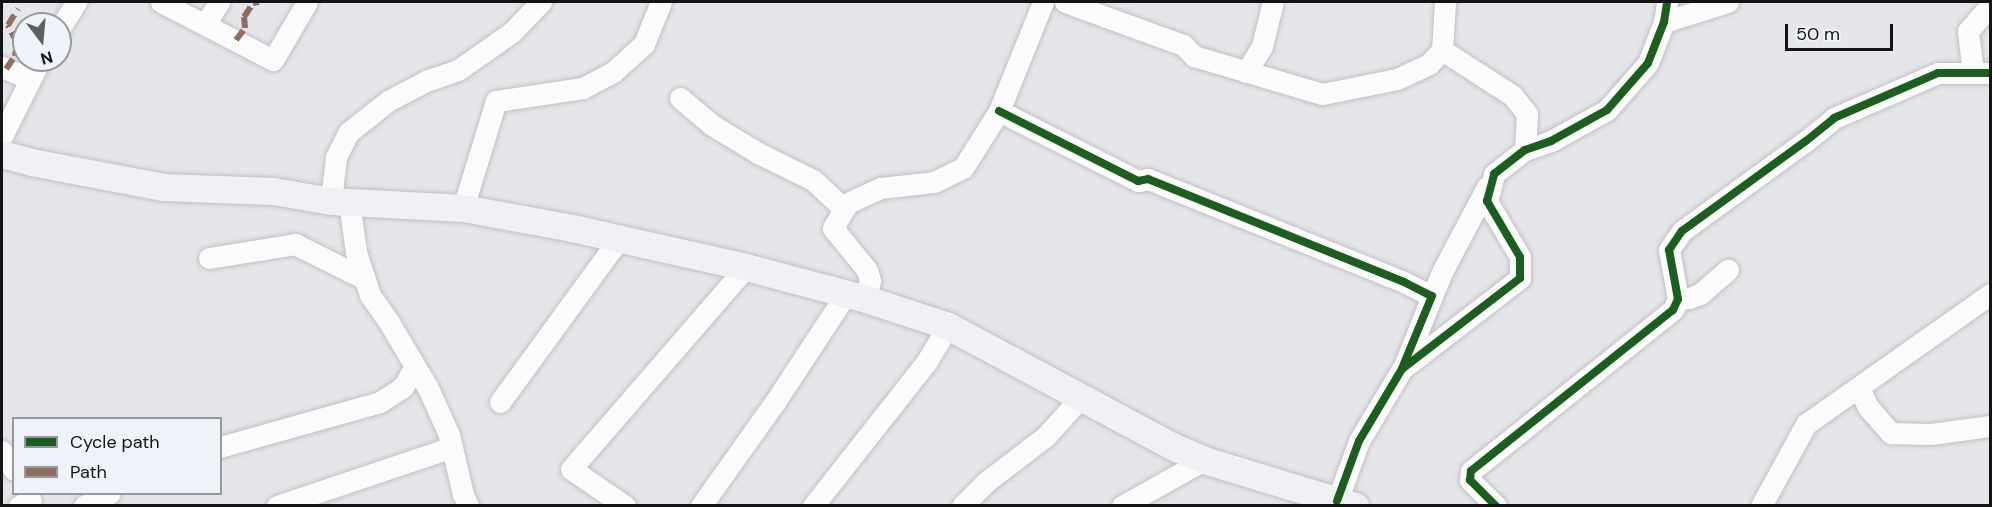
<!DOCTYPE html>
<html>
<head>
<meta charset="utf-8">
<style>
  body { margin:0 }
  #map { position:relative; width:1992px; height:507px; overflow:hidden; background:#e5e6e9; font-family:"DM Sans",sans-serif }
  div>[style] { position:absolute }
  .roads { filter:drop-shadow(0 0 2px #c1c1c4) drop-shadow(0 0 2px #c1c1c4) }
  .minor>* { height:21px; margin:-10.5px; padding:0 10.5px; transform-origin:10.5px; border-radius:10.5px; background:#fbfbfc }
  .major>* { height:27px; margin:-13.5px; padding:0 13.5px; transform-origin:13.5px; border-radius:13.5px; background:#eff1f5 }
  .quiet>* { height:6px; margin-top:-3px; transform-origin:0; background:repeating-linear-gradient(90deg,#8d6e63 0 12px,transparent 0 18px) }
  .cycleway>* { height:8px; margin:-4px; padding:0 4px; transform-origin:4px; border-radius:4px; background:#1b5e20 }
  span { translate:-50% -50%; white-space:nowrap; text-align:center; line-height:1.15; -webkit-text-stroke:4.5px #f0f2f9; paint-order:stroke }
  .frame { position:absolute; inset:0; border:3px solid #141416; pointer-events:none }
  .legend { position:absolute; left:12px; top:417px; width:210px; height:78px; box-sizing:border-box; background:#f0f2f9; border:2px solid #98999e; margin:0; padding:8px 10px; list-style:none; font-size:18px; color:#141416 }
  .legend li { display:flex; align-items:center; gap:12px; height:30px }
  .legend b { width:30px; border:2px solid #98999e }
  .north { position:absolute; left:12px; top:12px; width:60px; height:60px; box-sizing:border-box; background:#f0f2f9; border:2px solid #98999e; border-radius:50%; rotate:164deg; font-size:16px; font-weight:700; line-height:24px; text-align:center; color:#141416 }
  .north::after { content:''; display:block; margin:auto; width:21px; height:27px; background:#5d5e60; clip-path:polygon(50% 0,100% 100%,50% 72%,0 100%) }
  .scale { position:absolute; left:1785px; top:24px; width:108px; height:27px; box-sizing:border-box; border:3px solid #141416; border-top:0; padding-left:8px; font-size:18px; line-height:21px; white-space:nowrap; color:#141416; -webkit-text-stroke:4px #f0f2f9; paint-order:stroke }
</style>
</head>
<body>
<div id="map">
  <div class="roads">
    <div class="minor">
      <i style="left:161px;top:2px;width:126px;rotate:27.4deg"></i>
      <i style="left:273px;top:60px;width:67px;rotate:-59.6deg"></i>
      <i style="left:1065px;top:2px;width:126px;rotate:20deg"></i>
      <i style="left:1183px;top:45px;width:16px;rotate:45deg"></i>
      <i style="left:1194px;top:56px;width:134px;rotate:16.5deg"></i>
      <i style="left:1322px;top:94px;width:76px;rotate:-11.3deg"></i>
      <i style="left:1397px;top:79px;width:35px;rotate:-25deg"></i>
      <i style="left:1429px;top:64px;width:19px;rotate:-47deg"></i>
      <i style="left:1445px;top:2px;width:48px;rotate:93.6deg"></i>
      <i style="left:1442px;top:50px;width:85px;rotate:32.9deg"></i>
      <i style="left:1513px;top:96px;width:23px;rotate:52deg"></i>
      <i style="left:1527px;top:114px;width:36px;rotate:93deg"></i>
      <i style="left:1664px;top:22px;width:67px;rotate:-17.4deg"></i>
      <i style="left:206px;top:23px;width:25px;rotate:-58deg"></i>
      <i style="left:60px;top:28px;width:31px;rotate:-58deg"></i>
      <i style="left:2px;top:67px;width:30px;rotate:23deg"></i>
      <i style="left:1246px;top:72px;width:31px;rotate:-58deg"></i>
      <i style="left:1262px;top:46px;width:45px;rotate:-76deg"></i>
      <i style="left:1973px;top:73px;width:42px;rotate:-96.8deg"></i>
      <i style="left:1968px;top:31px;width:33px;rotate:-49deg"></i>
      <i style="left:680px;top:98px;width:42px;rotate:40.2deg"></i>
      <i style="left:712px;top:125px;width:54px;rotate:31.3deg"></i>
      <i style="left:758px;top:153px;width:61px;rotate:26.1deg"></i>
      <i style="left:813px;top:180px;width:42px;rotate:43.1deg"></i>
      <i style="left:999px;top:111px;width:156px;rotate:26.7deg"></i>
      <i style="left:1138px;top:181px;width:10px;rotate:-11deg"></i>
      <i style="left:1148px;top:179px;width:276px;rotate:21.9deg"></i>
      <i style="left:1404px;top:282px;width:31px;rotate:27deg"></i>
      <i style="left:1432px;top:296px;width:75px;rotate:111.8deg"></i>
      <i style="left:2px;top:136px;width:85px;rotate:-63.4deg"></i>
      <i style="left:331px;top:201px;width:44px;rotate:-83.5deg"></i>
      <i style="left:336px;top:157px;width:28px;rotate:-63deg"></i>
      <i style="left:349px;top:132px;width:50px;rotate:-38.5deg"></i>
      <i style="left:388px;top:101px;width:43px;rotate:-27.8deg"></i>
      <i style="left:426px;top:81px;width:34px;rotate:-19deg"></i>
      <i style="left:458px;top:70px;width:66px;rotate:-35.1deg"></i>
      <i style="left:512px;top:32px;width:42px;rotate:-46deg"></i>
      <i style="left:349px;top:202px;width:50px;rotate:82deg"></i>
      <i style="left:356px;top:252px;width:45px;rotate:72deg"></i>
      <i style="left:370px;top:295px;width:35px;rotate:55deg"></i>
      <i style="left:390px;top:324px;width:74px;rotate:59.3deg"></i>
      <i style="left:428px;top:388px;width:51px;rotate:65.9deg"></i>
      <i style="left:449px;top:435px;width:61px;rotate:76.7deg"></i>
      <i style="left:463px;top:494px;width:13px;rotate:67deg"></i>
      <i style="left:463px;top:208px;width:112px;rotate:-72.9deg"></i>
      <i style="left:496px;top:101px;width:88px;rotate:-8.5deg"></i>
      <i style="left:583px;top:88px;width:34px;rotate:-28deg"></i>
      <i style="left:613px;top:72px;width:42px;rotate:-42.1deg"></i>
      <i style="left:644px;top:44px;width:45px;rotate:-68deg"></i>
      <i style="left:209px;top:258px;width:87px;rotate:-9.2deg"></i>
      <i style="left:295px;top:244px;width:78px;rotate:26.6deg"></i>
      <i style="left:1432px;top:296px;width:28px;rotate:-67deg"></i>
      <i style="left:1443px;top:270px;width:94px;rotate:-62.1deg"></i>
      <i style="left:866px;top:299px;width:19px;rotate:-78deg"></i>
      <i style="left:870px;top:280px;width:10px;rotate:-107deg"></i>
      <i style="left:867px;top:270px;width:54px;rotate:-129deg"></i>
      <i style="left:833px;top:228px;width:22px;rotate:-60deg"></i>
      <i style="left:844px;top:209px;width:7px;rotate:-56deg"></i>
      <i style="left:848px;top:203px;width:35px;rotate:-25deg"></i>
      <i style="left:880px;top:188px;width:54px;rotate:-6.3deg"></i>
      <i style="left:934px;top:182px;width:32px;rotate:-26deg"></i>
      <i style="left:963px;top:168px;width:67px;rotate:-57.7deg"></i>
      <i style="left:999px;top:111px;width:118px;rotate:-68deg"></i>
      <i style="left:1678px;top:299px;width:11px;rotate:-5deg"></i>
      <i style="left:1689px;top:298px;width:12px;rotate:-20deg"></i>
      <i style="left:1700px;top:294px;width:37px;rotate:-41deg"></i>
      <i style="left:1859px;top:388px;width:21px;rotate:65deg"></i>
      <i style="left:1868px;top:407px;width:35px;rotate:49deg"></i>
      <i style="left:1891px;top:433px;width:40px;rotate:1.4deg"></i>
      <i style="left:1931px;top:434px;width:60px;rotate:-7.7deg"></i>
      <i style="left:500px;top:402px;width:202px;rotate:-53.9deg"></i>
      <i style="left:220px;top:447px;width:166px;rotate:-15.7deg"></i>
      <i style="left:380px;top:402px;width:27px;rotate:-33deg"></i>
      <i style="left:403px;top:387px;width:24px;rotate:-60deg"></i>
      <i style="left:2px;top:451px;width:22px;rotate:58deg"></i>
      <i style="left:1337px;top:501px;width:64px;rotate:-69.9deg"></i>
      <i style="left:1359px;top:441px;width:84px;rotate:-59.2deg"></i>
      <i style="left:1402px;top:369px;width:149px;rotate:-37.6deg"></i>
      <i style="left:1520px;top:278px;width:21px;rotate:-90deg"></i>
      <i style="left:1520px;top:257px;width:65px;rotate:-120.5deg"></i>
      <i style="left:1487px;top:201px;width:28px;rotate:-75deg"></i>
      <i style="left:1494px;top:174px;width:39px;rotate:-38deg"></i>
      <i style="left:1525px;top:150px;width:28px;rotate:-19deg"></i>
      <i style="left:1551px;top:141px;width:64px;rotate:-29deg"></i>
      <i style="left:1607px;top:110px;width:62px;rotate:-48.9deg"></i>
      <i style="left:1648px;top:63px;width:44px;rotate:-68.7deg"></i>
      <i style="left:1664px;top:22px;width:20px;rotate:-81deg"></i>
      <i style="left:19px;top:506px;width:13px;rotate:-27deg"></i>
      <i style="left:84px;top:506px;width:28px;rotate:-26deg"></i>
      <i style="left:277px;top:506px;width:185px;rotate:-18.6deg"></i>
      <i style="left:625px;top:506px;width:65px;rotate:-145.6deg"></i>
      <i style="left:571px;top:469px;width:267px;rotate:-49.1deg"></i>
      <i style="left:701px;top:506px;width:128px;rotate:-54.6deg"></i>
      <i style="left:775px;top:402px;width:129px;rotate:-56.7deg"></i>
      <i style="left:813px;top:506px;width:184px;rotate:-51.8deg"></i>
      <i style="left:927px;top:361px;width:41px;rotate:-59deg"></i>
      <i style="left:962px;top:506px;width:34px;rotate:-45deg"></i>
      <i style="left:986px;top:482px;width:76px;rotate:-37.5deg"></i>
      <i style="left:1046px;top:436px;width:54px;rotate:-48deg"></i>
      <i style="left:1122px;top:506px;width:94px;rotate:-29.3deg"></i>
      <i style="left:1496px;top:506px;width:37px;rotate:-135deg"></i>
      <i style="left:1470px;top:480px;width:9px;rotate:-84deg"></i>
      <i style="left:1471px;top:471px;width:258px;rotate:-38.6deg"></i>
      <i style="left:1673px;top:310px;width:12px;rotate:-66deg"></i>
      <i style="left:1678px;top:299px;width:50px;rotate:-100.4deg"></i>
      <i style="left:1669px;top:250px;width:23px;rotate:-56deg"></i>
      <i style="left:1682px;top:231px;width:153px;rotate:-36deg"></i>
      <i style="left:1806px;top:141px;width:36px;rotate:-39deg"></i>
      <i style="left:1834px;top:118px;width:113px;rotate:-23.4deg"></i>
      <i style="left:1938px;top:73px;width:52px"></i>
      <i style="left:1761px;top:506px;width:94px;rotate:-61.2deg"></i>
      <i style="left:1806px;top:424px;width:225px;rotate:-35.2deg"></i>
    </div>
    <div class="major">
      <i style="left:2px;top:154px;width:30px;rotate:15deg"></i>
      <i style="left:31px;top:162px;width:134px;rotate:10.7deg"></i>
      <i style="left:163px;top:187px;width:110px;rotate:2.1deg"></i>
      <i style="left:273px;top:191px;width:59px;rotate:9.8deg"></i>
      <i style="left:331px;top:201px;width:132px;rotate:3deg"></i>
      <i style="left:463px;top:208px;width:111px;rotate:10.4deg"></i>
      <i style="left:572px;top:228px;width:178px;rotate:12.6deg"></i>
      <i style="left:746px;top:267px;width:124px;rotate:14.9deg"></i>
      <i style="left:866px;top:299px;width:86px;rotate:18.2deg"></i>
      <i style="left:948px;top:326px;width:256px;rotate:28.2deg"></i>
      <i style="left:1174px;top:447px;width:33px;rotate:23deg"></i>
      <i style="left:1204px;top:460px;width:158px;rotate:16.9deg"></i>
    </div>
  </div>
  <div class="quiet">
    <i style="left:236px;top:40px;width:15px;rotate:-53deg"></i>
    <i style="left:245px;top:28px;width:11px;rotate:-95deg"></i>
    <i style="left:244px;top:17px;width:17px;rotate:-57deg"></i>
    <i style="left:253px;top:3px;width:6px;rotate:-9deg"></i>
    <i style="left:6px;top:69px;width:16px;rotate:-55deg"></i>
    <i style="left:15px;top:56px;width:13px;rotate:-81deg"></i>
    <i style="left:17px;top:43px;width:20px;rotate:-117deg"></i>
    <i style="left:8px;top:25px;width:19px;rotate:-58deg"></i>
  </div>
  <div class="cycleway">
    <i style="left:999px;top:111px;width:156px;rotate:26.7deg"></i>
    <i style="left:1138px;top:181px;width:10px;rotate:-11deg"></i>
    <i style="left:1148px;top:179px;width:276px;rotate:21.9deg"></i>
    <i style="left:1404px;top:282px;width:31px;rotate:27deg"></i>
    <i style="left:1432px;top:296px;width:76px;rotate:112.5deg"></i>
    <i style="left:1337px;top:501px;width:64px;rotate:-69.9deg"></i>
    <i style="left:1359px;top:441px;width:84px;rotate:-59.2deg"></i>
    <i style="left:1402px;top:369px;width:149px;rotate:-37.6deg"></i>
    <i style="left:1520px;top:278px;width:21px;rotate:-90deg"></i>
    <i style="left:1520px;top:257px;width:65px;rotate:-120.5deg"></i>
    <i style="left:1487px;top:201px;width:28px;rotate:-75deg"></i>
    <i style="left:1494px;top:174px;width:39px;rotate:-38deg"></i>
    <i style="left:1525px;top:150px;width:28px;rotate:-19deg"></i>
    <i style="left:1551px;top:141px;width:64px;rotate:-29deg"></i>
    <i style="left:1607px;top:110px;width:62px;rotate:-48.9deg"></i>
    <i style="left:1648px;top:63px;width:44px;rotate:-68.7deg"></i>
    <i style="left:1664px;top:22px;width:20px;rotate:-81deg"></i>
    <i style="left:1496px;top:506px;width:37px;rotate:-135deg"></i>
    <i style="left:1470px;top:480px;width:9px;rotate:-84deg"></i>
    <i style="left:1471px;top:471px;width:258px;rotate:-38.6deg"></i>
    <i style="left:1673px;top:310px;width:12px;rotate:-66deg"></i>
    <i style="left:1678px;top:299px;width:50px;rotate:-100.4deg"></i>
    <i style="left:1669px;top:250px;width:23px;rotate:-56deg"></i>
    <i style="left:1682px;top:231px;width:153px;rotate:-36deg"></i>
    <i style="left:1806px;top:141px;width:36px;rotate:-39deg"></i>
    <i style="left:1834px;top:118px;width:113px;rotate:-23.4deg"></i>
    <i style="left:1938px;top:73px;width:52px"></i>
  </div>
  <div class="frame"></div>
  <ul class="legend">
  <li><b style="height:8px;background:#1b5e20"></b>Cycle path</li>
  <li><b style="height:8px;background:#8d6e63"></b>Path</li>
  </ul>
  <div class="north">N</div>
  <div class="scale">50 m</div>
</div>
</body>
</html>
